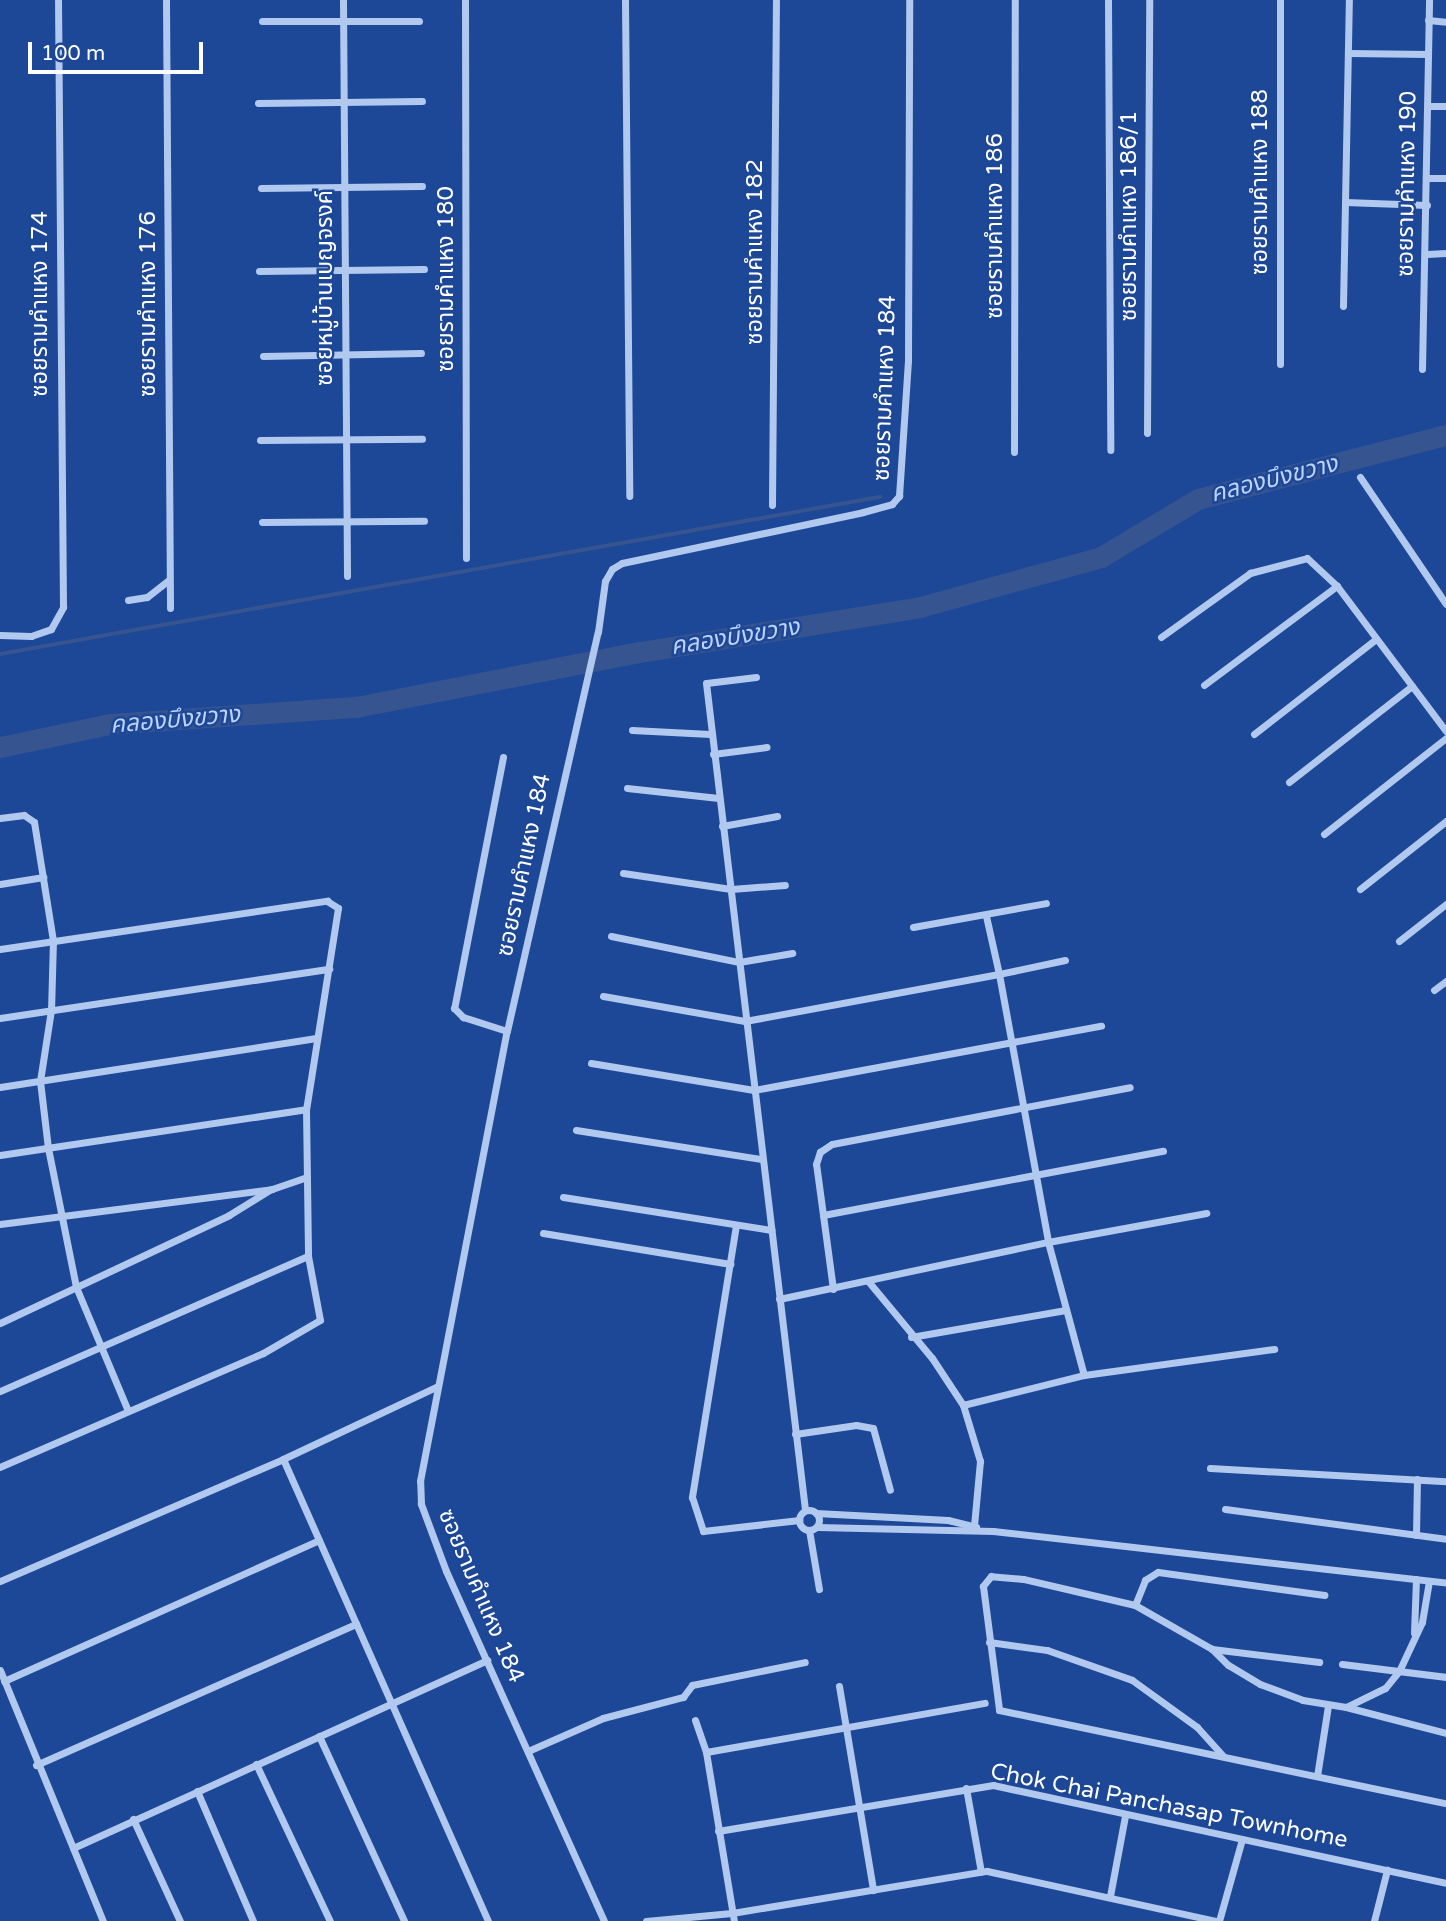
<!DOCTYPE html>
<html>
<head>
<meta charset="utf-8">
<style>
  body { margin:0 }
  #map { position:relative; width:1446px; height:1921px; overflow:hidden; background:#1d4797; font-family:"Varela Round","Noto Sans Thai",sans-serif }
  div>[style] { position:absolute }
  .stream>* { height:3.5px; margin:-1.75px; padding:0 1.75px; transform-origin:1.75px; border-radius:1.75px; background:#36548f }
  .river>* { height:21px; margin:-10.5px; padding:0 10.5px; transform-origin:10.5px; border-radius:10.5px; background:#36548f }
  .street>* { height:7px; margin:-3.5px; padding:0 3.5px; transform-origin:3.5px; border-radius:3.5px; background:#b1c8ef }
  .street>.ring { margin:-3.5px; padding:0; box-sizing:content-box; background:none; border:7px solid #b1c8ef; border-radius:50% }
  span { translate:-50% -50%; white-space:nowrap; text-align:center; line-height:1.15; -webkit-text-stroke:5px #1d4797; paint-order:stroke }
  .street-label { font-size:23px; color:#fff }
  .water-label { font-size:24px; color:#bed2f6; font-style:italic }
  .scale { position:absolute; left:28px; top:42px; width:175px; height:32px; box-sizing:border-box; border:4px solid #fff; border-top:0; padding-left:9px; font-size:21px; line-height:24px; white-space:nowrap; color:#fff; -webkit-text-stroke:5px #1d4797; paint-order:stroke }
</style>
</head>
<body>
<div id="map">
  <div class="stream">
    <i style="left:0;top:654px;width:894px;rotate:-10.12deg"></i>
  </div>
  <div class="river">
    <i style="left:0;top:747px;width:112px;rotate:-11.8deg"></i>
    <i style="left:110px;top:724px;width:247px;rotate:-4deg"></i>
    <i style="left:356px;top:707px;width:289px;rotate:-11deg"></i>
    <i style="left:640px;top:652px;width:284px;rotate:-9.1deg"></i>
    <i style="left:920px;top:607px;width:188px;rotate:-15.4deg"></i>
    <i style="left:1101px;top:557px;width:113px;rotate:-30.9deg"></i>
    <i style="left:1198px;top:499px;width:256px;rotate:-14.5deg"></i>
  </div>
  <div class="street">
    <i style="left:166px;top:0;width:608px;rotate:89.62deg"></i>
    <i style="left:343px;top:0;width:576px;rotate:89.6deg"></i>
    <i style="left:465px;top:0;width:558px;rotate:89.9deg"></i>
    <i style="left:625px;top:0;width:496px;rotate:89.5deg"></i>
    <i style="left:1108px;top:0;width:450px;rotate:89.7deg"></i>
    <i style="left:1280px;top:0;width:364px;rotate:90deg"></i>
    <i style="left:1428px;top:20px;width:18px;rotate:6deg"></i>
    <i style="left:262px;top:21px;width:157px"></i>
    <i style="left:1348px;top:53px;width:80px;rotate:0.7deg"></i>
    <i style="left:258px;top:103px;width:164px;rotate:-0.7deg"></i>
    <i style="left:1428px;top:106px;width:18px"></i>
    <i style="left:1426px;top:178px;width:20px"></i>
    <i style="left:261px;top:188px;width:161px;rotate:-0.7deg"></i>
    <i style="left:1345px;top:202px;width:82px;rotate:2.1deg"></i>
    <i style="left:1427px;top:254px;width:19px;rotate:-3deg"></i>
    <i style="left:259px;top:271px;width:165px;rotate:-0.7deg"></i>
    <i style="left:1343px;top:306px;width:306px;rotate:-88.9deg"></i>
    <i style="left:263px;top:356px;width:158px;rotate:-1.1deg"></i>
    <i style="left:1422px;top:369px;width:369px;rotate:-88.9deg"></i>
    <i style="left:1147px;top:433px;width:433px;rotate:-89.7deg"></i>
    <i style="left:260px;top:440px;width:162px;rotate:-0.4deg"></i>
    <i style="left:1014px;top:452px;width:452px;rotate:-89.9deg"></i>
    <i style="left:1360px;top:477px;width:153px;rotate:55.9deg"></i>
    <i style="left:772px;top:505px;width:505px;rotate:-89.55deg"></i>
    <i style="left:262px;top:522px;width:162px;rotate:-0.4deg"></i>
    <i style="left:128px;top:600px;width:19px;rotate:-9deg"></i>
    <i style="left:147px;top:597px;width:28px;rotate:-38deg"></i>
    <i style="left:0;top:635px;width:31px;rotate:2deg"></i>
    <i style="left:31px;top:636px;width:21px;rotate:-19deg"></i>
    <i style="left:51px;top:629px;width:25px;rotate:-61deg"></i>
    <i style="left:63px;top:607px;width:607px;rotate:-90.47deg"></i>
    <i style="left:1161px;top:637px;width:110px;rotate:-35.7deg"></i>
    <i style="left:1250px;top:573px;width:59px;rotate:-14.7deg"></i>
    <i style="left:1307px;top:558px;width:41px;rotate:43deg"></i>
    <i style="left:1337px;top:586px;width:181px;rotate:53.1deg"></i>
    <i style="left:756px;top:677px;width:50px;rotate:173.2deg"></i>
    <i style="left:706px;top:683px;width:833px;rotate:83.17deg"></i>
    <i style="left:1204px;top:685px;width:166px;rotate:-36.7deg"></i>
    <i style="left:632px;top:730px;width:78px;rotate:2.9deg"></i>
    <i style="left:1254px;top:734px;width:155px;rotate:-37.9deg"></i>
    <i style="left:713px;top:754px;width:54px;rotate:-7.4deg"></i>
    <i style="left:503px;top:757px;width:256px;rotate:101deg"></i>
    <i style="left:454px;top:1008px;width:13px;rotate:45deg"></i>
    <i style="left:463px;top:1017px;width:46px;rotate:17.7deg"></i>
    <i style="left:1289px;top:782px;width:156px;rotate:-38deg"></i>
    <i style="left:627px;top:788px;width:92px;rotate:6.3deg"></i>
    <i style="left:0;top:818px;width:24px;rotate:-7deg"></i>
    <i style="left:24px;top:815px;width:12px;rotate:35deg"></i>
    <i style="left:34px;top:822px;width:120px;rotate:80.9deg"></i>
    <i style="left:53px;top:940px;width:70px;rotate:91.6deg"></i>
    <i style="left:51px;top:1010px;width:72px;rotate:98.8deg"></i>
    <i style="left:40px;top:1081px;width:67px;rotate:83.2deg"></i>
    <i style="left:48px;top:1148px;width:142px;rotate:78.6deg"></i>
    <i style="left:76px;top:1287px;width:134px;rotate:67.2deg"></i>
    <i style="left:722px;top:826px;width:56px;rotate:-10.3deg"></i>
    <i style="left:1324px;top:834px;width:155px;rotate:-38.2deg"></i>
    <i style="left:623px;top:873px;width:109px;rotate:8.4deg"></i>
    <i style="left:731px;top:889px;width:54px;rotate:-4.2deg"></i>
    <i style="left:0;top:884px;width:44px;rotate:-9.2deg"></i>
    <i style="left:1360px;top:889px;width:110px;rotate:-38.3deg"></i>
    <i style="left:913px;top:927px;width:135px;rotate:-10.2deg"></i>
    <i style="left:611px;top:936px;width:131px;rotate:11.5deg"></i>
    <i style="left:739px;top:962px;width:54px;rotate:-9.6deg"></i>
    <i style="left:1399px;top:941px;width:60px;rotate:-38.2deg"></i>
    <i style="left:0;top:949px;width:331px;rotate:-8.4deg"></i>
    <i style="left:327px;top:901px;width:13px;rotate:32deg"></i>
    <i style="left:338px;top:908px;width:204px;rotate:99deg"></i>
    <i style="left:306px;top:1109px;width:147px;rotate:89.2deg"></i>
    <i style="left:308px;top:1256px;width:65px;rotate:79.4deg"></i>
    <i style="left:320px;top:1320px;width:66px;rotate:149.9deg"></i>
    <i style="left:263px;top:1353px;width:287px;rotate:156.6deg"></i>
    <i style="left:1065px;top:960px;width:67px;rotate:168deg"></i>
    <i style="left:999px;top:974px;width:272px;rotate:79.6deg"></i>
    <i style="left:1048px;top:1242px;width:161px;rotate:-10.4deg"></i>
    <i style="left:1434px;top:990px;width:15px;rotate:-37deg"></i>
    <i style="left:603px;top:996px;width:144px;rotate:10deg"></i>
    <i style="left:745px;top:1021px;width:258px;rotate:-10.5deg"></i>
    <i style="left:999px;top:974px;width:59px;rotate:-102.6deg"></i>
    <i style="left:0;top:1018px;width:333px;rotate:-8.5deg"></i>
    <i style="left:591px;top:1063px;width:165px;rotate:9.4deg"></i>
    <i style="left:754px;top:1090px;width:353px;rotate:-10.5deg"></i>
    <i style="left:0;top:1087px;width:320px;rotate:-8.8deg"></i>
    <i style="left:576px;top:1130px;width:188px;rotate:8.9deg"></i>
    <i style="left:0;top:1155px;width:309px;rotate:-8.5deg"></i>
    <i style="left:563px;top:1197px;width:211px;rotate:9deg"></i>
    <i style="left:823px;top:1215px;width:346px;rotate:-10.7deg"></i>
    <i style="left:0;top:1224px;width:274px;rotate:-7.3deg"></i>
    <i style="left:272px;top:1189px;width:37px;rotate:-19deg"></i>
    <i style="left:736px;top:1225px;width:276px;rotate:99.2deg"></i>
    <i style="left:692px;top:1497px;width:36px;rotate:72deg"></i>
    <i style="left:703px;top:1531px;width:97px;rotate:-6.5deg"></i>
    <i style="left:543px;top:1233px;width:190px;rotate:9.4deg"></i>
    <i style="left:868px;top:1281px;width:100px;rotate:50.3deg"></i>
    <i style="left:932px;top:1358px;width:56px;rotate:56.6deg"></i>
    <i style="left:963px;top:1405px;width:59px;rotate:73.1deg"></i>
    <i style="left:980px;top:1461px;width:65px;rotate:95.3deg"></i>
    <i style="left:833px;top:1289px;width:126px;rotate:-97.7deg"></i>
    <i style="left:816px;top:1164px;width:13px;rotate:-72deg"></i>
    <i style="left:820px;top:1152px;width:14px;rotate:-34deg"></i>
    <i style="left:832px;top:1144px;width:303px;rotate:-10.8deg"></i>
    <i style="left:779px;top:1299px;width:275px;rotate:-12deg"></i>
    <i style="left:1048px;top:1242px;width:138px;rotate:74.9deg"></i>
    <i style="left:0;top:1323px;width:253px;rotate:-25.2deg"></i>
    <i style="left:229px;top:1215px;width:49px;rotate:-31.8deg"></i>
    <i style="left:911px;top:1337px;width:157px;rotate:-9.9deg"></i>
    <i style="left:0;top:1391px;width:336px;rotate:-23.7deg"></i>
    <i style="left:963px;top:1405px;width:125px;rotate:-13.9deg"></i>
    <i style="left:1084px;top:1375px;width:192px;rotate:-7.8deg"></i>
    <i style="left:795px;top:1434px;width:62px;rotate:-8.4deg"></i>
    <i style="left:856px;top:1425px;width:17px;rotate:10deg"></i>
    <i style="left:873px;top:1428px;width:64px;rotate:74.7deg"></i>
    <i style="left:283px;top:1459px;width:505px;rotate:66.07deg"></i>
    <i style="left:1210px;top:1468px;width:236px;rotate:3.2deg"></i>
    <i style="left:1225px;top:1509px;width:223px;rotate:7.7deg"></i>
    <i class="ring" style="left:799px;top:1510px;width:13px;height:13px"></i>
    <i style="left:816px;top:1513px;width:132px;rotate:3deg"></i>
    <i style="left:948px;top:1520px;width:29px;rotate:14deg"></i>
    <i style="left:817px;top:1527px;width:176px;rotate:1.3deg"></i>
    <i style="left:993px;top:1531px;width:456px;rotate:6.5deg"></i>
    <i style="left:809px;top:1530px;width:60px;rotate:80.4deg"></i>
    <i style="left:1416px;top:1535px;width:56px;rotate:-89deg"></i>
    <i style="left:0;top:1581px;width:308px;rotate:-23.3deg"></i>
    <i style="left:283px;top:1459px;width:171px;rotate:-25.2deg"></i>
    <i style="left:1429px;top:1581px;width:42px;rotate:99.7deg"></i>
    <i style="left:1422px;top:1622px;width:54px;rotate:115.1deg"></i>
    <i style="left:1399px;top:1671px;width:22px;rotate:129deg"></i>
    <i style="left:1385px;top:1688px;width:43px;rotate:154deg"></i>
    <i style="left:1346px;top:1707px;width:44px;rotate:-170.8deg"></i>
    <i style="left:1303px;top:1700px;width:46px;rotate:-159.6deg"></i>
    <i style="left:1260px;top:1684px;width:37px;rotate:-149deg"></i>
    <i style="left:1228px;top:1665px;width:23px;rotate:-135deg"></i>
    <i style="left:1212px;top:1649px;width:89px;rotate:-150.3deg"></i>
    <i style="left:1135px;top:1605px;width:115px;rotate:-166.9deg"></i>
    <i style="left:1023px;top:1579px;width:32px;rotate:-175deg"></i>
    <i style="left:991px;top:1576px;width:13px;rotate:129deg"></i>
    <i style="left:983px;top:1586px;width:125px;rotate:82.6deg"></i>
    <i style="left:999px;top:1710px;width:457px;rotate:11.8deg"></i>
    <i style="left:1135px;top:1605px;width:27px;rotate:-68deg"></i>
    <i style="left:1145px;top:1580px;width:15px;rotate:-32deg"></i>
    <i style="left:1158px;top:1572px;width:168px;rotate:7.9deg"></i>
    <i style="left:1414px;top:1633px;width:54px;rotate:-87.9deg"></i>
    <i style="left:989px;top:1642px;width:59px;rotate:7.9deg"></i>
    <i style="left:1047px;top:1650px;width:90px;rotate:19.4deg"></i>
    <i style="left:1132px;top:1680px;width:80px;rotate:35.9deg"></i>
    <i style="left:1197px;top:1727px;width:39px;rotate:48deg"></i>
    <i style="left:1212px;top:1649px;width:108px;rotate:6.9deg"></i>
    <i style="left:1342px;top:1664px;width:105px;rotate:7.1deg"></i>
    <i style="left:0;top:1670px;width:271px;rotate:67.7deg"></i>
    <i style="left:4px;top:1681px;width:345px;rotate:-24.1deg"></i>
    <i style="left:839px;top:1686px;width:207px;rotate:80.5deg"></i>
    <i style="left:1346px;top:1707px;width:103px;rotate:14.6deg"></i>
    <i style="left:695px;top:1720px;width:34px;rotate:71deg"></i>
    <i style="left:706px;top:1752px;width:171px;rotate:80.6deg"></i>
    <i style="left:319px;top:1736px;width:204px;rotate:65.3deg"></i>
    <i style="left:528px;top:1751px;width:82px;rotate:-23.7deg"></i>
    <i style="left:603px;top:1718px;width:83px;rotate:-14.7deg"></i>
    <i style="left:683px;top:1697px;width:15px;rotate:-53deg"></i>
    <i style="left:692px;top:1685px;width:115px;rotate:-11.5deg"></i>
    <i style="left:706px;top:1752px;width:283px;rotate:-10deg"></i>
    <i style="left:256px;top:1764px;width:174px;rotate:64.8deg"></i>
    <i style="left:36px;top:1765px;width:350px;rotate:-23.8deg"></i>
    <i style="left:1317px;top:1776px;width:71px;rotate:-81.1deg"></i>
    <i style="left:966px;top:1788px;width:85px;rotate:79.9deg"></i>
    <i style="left:197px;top:1791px;width:142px;rotate:66.7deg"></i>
    <i style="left:133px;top:1819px;width:112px;rotate:65.3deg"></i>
    <i style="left:718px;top:1831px;width:279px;rotate:-9.5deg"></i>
    <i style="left:993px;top:1785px;width:463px;rotate:12.2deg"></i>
    <i style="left:73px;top:1848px;width:455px;rotate:-24.4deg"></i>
    <i style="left:1110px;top:1896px;width:81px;rotate:-79.4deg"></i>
    <i style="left:604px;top:1921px;width:384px;rotate:-114.3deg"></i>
    <i style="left:446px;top:1571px;width:72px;rotate:-110.5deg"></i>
    <i style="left:421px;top:1504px;width:23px;rotate:-92deg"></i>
    <i style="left:420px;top:1481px;width:458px;rotate:-79.1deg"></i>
    <i style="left:507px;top:1031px;width:409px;rotate:-77.2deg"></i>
    <i style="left:598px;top:632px;width:51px;rotate:-82.2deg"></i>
    <i style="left:605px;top:581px;width:14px;rotate:-60deg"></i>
    <i style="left:612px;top:569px;width:12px;rotate:-31deg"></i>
    <i style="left:622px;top:563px;width:246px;rotate:-11.9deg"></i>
    <i style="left:863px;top:512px;width:30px;rotate:-15deg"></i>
    <i style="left:892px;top:504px;width:11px;rotate:-49deg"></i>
    <i style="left:899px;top:496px;width:135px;rotate:-86.2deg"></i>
    <i style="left:908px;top:361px;width:361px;rotate:-89.8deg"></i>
    <i style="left:646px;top:1921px;width:86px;rotate:-5.3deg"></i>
    <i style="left:732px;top:1913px;width:258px;rotate:-9.4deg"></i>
    <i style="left:987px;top:1871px;width:235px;rotate:12.3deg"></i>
    <i style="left:1219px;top:1921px;width:85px;rotate:-74.3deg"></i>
    <i style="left:1374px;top:1921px;width:53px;rotate:-75.7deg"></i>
  </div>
  <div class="street-label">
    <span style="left:1260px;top:182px;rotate:-90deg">ซอยรามคำแหง 188</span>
    <span style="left:1407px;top:184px;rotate:-89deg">ซอยรามคำแหง 190</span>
    <span style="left:1129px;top:216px;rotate:-90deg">ซอยรามคำแหง 186/1</span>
    <span style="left:995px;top:226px;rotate:-90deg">ซอยรามคำแหง 186</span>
    <span style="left:755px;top:252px;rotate:-90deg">ซอยรามคำแหง 182</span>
    <span style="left:446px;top:279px;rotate:-90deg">ซอยรามคำแหง 180</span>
    <span style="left:325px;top:288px;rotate:-90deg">ซอยหมู่บ้านเบญจรงค์</span>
    <span style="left:40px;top:304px;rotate:-90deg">ซอยรามคำแหง 174</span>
    <span style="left:148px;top:304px;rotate:-90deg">ซอยรามคำแหง 176</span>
    <span style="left:885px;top:388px;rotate:-88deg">ซอยรามคำแหง 184</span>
    <span style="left:524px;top:865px;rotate:-78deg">ซอยรามคำแหง 184</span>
    <span style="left:481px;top:1596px;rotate:67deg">ซอยรามคำแหง 184</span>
    <span style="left:1169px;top:1806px;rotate:11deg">Chok Chai Panchasap Townhome</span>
  </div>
  <div class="water-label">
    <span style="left:1274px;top:479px;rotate:-14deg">คลองบึงขวาง</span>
    <span style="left:735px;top:637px;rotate:-9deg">คลองบึงขวาง</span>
    <span style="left:175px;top:720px;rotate:-5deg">คลองบึงขวาง</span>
  </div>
  <div class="scale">100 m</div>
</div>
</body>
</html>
